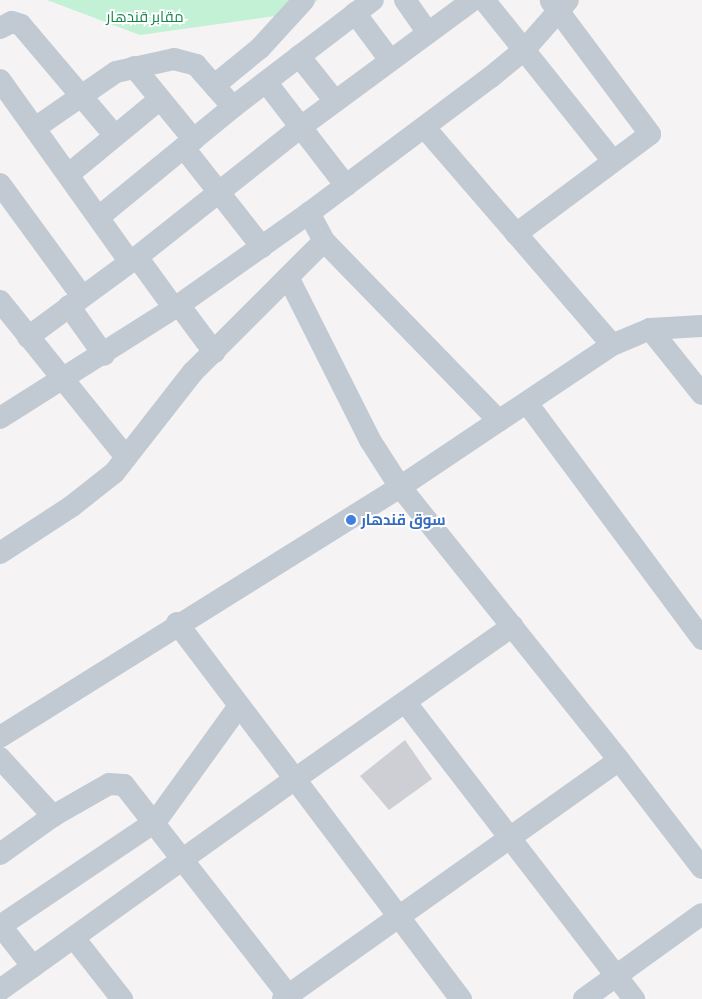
<!DOCTYPE html>
<html>
<head>
<meta charset="utf-8">
<style>
  body { margin:0 }
  #map { position:relative; width:702px; height:999px; overflow:hidden; background:#f5f3f3; font-family:"Titillium Web",Cairo,sans-serif }
  div>[style] { position:absolute }
  .green>* { inset:0; background:#c3f1d5 }
  .building>* { inset:0; background:#cdcfd5 }
  .minor>* { height:22px; margin:-11px; padding:0 11px; transform-origin:11px; border-radius:11px; background:#c1cad2 }
  .dots>* { width:14px; height:14px; translate:-50% -50%; box-sizing:border-box; border:2px solid #fff; border-radius:50% }
  span { translate:-50% -50%; white-space:nowrap; text-align:center; line-height:1.15; -webkit-text-stroke:4px #fff; paint-order:stroke }
  .park-label { font-size:15px; color:#17864f }
  .shop-label { font-size:15px; color:#366cbe; font-weight:700 }
  .left { translate:0 -50%; text-align:left }
</style>
</head>
<body>
<div id="map">
  <div class="green">
    <i style="clip-path:polygon(47px 0,318px 0,303px 12px,140px 35px)"></i>
  </div>
  <div class="building">
    <i style="clip-path:polygon(405px 740px,432px 779px,389px 810px,360px 776px)"></i>
  </div>
  <div class="minor">
    <i style="left:405px;top:0;width:40px;rotate:55.1deg"></i>
    <i style="left:484px;top:0;width:206px;rotate:51.3deg"></i>
    <i style="left:355px;top:13px;width:59px;rotate:53.3deg"></i>
    <i style="left:0;top:28px;width:13px;rotate:-27deg"></i>
    <i style="left:12px;top:22px;width:9px;rotate:18deg"></i>
    <i style="left:21px;top:25px;width:145px;rotate:49.7deg"></i>
    <i style="left:299px;top:56px;width:58px;rotate:51.3deg"></i>
    <i style="left:134px;top:67px;width:94px;rotate:50.6deg"></i>
    <i style="left:0;top:80px;width:224px;rotate:54.5deg"></i>
    <i style="left:266px;top:82px;width:131px;rotate:52.4deg"></i>
    <i style="left:216px;top:84px;width:57px;rotate:-39.3deg"></i>
    <i style="left:260px;top:48px;width:65px;rotate:-47.5deg"></i>
    <i style="left:35px;top:128px;width:98px;rotate:-34.7deg"></i>
    <i style="left:116px;top:72px;width:59px;rotate:-12.6deg"></i>
    <i style="left:174px;top:59px;width:23px;rotate:15deg"></i>
    <i style="left:196px;top:65px;width:56px;rotate:48.6deg"></i>
    <i style="left:425px;top:128px;width:286px;rotate:49.2deg"></i>
    <i style="left:184px;top:148px;width:126px;rotate:51.8deg"></i>
    <i style="left:69px;top:174px;width:118px;rotate:-39.5deg"></i>
    <i style="left:0;top:184px;width:139px;rotate:53.8deg"></i>
    <i style="left:100px;top:216px;width:172px;rotate:-39.3deg"></i>
    <i style="left:233px;top:107px;width:176px;rotate:-37.4deg"></i>
    <i style="left:516px;top:234px;width:167px;rotate:-36.7deg"></i>
    <i style="left:650px;top:134px;width:166px;rotate:-126.7deg"></i>
    <i style="left:324px;top:241px;width:251px;rotate:45.8deg"></i>
    <i style="left:137px;top:257px;width:63px;rotate:54deg"></i>
    <i style="left:0;top:301px;width:201px;rotate:51.1deg"></i>
    <i style="left:179px;top:305px;width:59px;rotate:53.3deg"></i>
    <i style="left:69px;top:306px;width:60px;rotate:54.5deg"></i>
    <i style="left:650px;top:329px;width:83px;rotate:51.3deg"></i>
    <i style="left:28px;top:337px;width:135px;rotate:-36.3deg"></i>
    <i style="left:137px;top:257px;width:211px;rotate:-38.4deg"></i>
    <i style="left:302px;top:126px;width:212px;rotate:-36.4deg"></i>
    <i style="left:527px;top:403px;width:294px;rotate:53.4deg"></i>
    <i style="left:0;top:418px;width:212px;rotate:-32.3deg"></i>
    <i style="left:179px;top:305px;width:159px;rotate:-35.3deg"></i>
    <i style="left:0;top:553px;width:86px;rotate:-33.1deg"></i>
    <i style="left:72px;top:506px;width:53px;rotate:-38.2deg"></i>
    <i style="left:114px;top:473px;width:128px;rotate:-52deg"></i>
    <i style="left:193px;top:372px;width:185px;rotate:-45deg"></i>
    <i style="left:324px;top:241px;width:32px;rotate:-118deg"></i>
    <i style="left:309px;top:213px;width:227px;rotate:-36.8deg"></i>
    <i style="left:491px;top:77px;width:44px;rotate:-39.5deg"></i>
    <i style="left:525px;top:49px;width:65px;rotate:-48.7deg"></i>
    <i style="left:177px;top:623px;width:196px;rotate:52.9deg"></i>
    <i style="left:295px;top:779px;width:266px;rotate:-35.1deg"></i>
    <i style="left:406px;top:703px;width:374px;rotate:52.4deg"></i>
    <i style="left:0;top:737px;width:472px;rotate:-32deg"></i>
    <i style="left:400px;top:487px;width:255px;rotate:-33.8deg"></i>
    <i style="left:612px;top:345px;width:41px;rotate:-22.8deg"></i>
    <i style="left:650px;top:329px;width:52px;rotate:-3.3deg"></i>
    <i style="left:0;top:758px;width:79px;rotate:47.6deg"></i>
    <i style="left:53px;top:816px;width:64px;rotate:-29.7deg"></i>
    <i style="left:109px;top:784px;width:15px;rotate:4deg"></i>
    <i style="left:124px;top:785px;width:271px;rotate:52deg"></i>
    <i style="left:619px;top:760px;width:136px;rotate:52.5deg"></i>
    <i style="left:0;top:854px;width:65px;rotate:-35.6deg"></i>
    <i style="left:0;top:925px;width:53px;rotate:51.8deg"></i>
    <i style="left:0;top:926px;width:188px;rotate:-33.9deg"></i>
    <i style="left:156px;top:821px;width:142px;rotate:-54.2deg"></i>
    <i style="left:74px;top:938px;width:78px;rotate:51.8deg"></i>
    <i style="left:0;top:990px;width:363px;rotate:-35.6deg"></i>
    <i style="left:295px;top:779px;width:276px;rotate:53deg"></i>
    <i style="left:283px;top:999px;width:412px;rotate:-35.4deg"></i>
    <i style="left:619px;top:760px;width:350px;rotate:-128.7deg"></i>
    <i style="left:400px;top:487px;width:56px;rotate:-122.6deg"></i>
    <i style="left:370px;top:440px;width:182px;rotate:-116.7deg"></i>
    <i style="left:584px;top:999px;width:145px;rotate:-35.8deg"></i>
  </div>
  <div class="dots">
    <i style="left:351px;top:520px;background:#3f7fe0"></i>
  </div>
  <div class="park-label">
    <span style="left:145px;top:17px">مقابر قندهار</span>
  </div>
  <div class="shop-label">
    <span class="left" style="left:361px;top:520px">سوق قندهار</span>
  </div>
</div>
</body>
</html>
